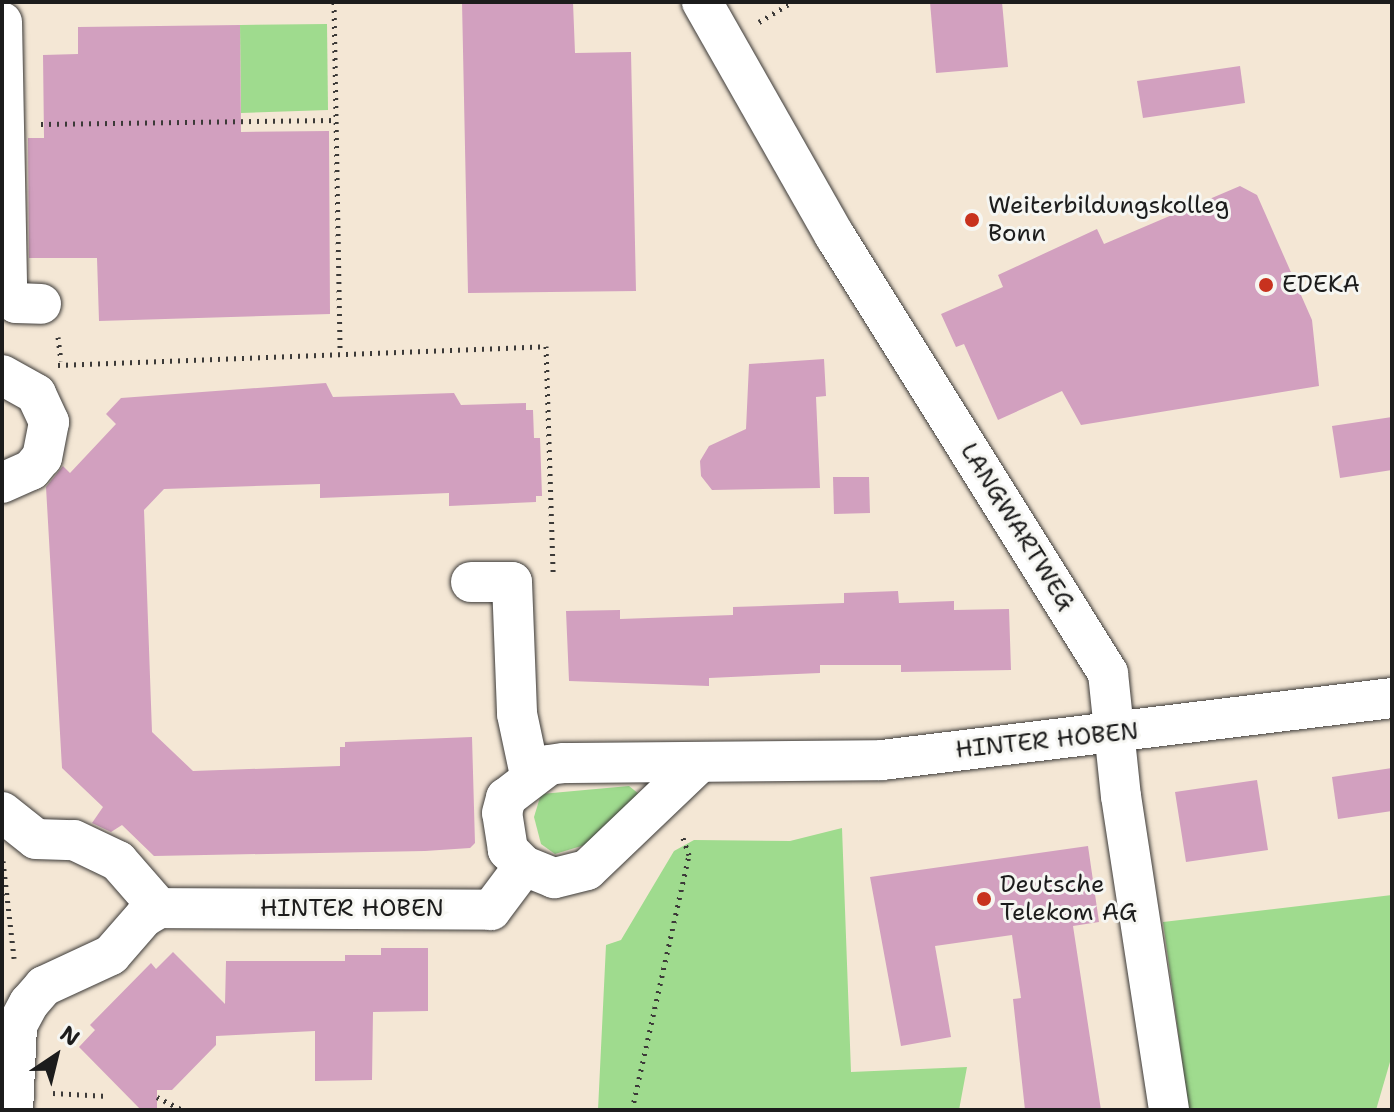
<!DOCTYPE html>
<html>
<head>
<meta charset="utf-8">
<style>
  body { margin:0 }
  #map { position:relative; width:1394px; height:1112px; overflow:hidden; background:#f4e7d5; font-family:"Shantell Sans",sans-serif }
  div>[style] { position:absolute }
  .green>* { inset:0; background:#9fdb8e }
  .building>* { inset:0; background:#d2a0bf }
  .path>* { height:5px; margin-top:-2.5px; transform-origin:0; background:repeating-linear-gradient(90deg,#3c3a38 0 2px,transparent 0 8px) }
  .roads { filter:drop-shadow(0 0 2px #3c3a38) drop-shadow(0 0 2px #3c3a38) }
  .minor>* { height:40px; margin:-20px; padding:0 20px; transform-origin:20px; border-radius:20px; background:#fff }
  .dots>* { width:22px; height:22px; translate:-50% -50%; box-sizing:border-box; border:4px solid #f6f6f2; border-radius:50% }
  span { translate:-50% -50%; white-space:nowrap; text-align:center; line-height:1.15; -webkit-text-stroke:6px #f6f6f2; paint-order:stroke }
  .poi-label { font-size:24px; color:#1c1c1c }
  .left { translate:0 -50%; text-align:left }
  .street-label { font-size:24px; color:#1c1c1c }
  .frame { position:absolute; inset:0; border:4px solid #1c1c1c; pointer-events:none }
  .north { position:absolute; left:16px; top:1016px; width:80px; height:80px; -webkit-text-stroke:6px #f6f6f2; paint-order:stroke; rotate:35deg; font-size:22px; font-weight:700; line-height:32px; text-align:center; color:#1c1c1c }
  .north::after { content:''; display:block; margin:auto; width:28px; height:36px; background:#1c1c1c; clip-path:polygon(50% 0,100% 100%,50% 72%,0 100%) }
</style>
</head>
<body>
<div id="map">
  <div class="green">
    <i style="clip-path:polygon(327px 24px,328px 110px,241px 113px,240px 25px)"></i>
    <i style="clip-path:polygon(629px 786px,639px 794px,588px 844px,555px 854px,541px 844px,534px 817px,541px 794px)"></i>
    <i style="clip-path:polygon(842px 828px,851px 1072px,967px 1067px,959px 1110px,598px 1110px,606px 945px,621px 940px,674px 851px,694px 840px,790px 841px)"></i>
    <i style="clip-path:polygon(1392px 895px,1392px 1055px,1376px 1110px,1189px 1110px,1163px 922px)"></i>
  </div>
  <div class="building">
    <i style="clip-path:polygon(462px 2px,573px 2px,575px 53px,631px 52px,636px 291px,468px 293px)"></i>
    <i style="clip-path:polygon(930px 2px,1002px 2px,1008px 67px,936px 73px)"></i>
    <i style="clip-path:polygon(240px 25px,241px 132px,329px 131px,330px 314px,99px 321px,97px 258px,29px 258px,28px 138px,44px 138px,43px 55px,78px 54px,78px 27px)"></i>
    <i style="clip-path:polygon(1240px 66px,1245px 103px,1143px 118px,1137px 81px)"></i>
    <i style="clip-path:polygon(1240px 186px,1257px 195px,1312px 320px,1319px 386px,1081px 425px,1062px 391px,998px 420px,964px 344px,956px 347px,941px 314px,1003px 287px,998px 275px,1097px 229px,1104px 244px)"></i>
    <i style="clip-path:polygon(824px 359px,826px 396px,816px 397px,820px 488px,712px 490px,701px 476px,700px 461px,709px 446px,746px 429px,749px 364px)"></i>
    <i style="clip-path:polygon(326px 383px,333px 397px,454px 393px,461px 405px,526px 403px,526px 410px,533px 410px,534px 438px,540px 438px,542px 496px,536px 496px,536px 502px,449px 506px,449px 493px,320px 498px,320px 484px,164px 489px,144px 510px,152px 732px,193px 771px,340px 766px,340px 747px,345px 747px,345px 742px,472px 737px,475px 843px,470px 848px,425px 851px,154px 856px,122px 825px,111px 832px,92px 823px,103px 807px,62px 768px,46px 487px,63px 466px,70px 473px,116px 424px,106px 414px,121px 398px)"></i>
    <i style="clip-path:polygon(1392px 417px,1392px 470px,1340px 478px,1332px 426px)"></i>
    <i style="clip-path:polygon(833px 477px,869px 477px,870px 513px,834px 514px)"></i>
    <i style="clip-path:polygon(898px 591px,899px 603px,954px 601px,954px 610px,1009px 609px,1011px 670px,901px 672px,901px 665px,820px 665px,820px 673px,709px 678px,709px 686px,569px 681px,566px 611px,620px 610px,620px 619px,733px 615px,733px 607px,844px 603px,844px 593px)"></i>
    <i style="clip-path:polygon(1392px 768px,1392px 811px,1338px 819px,1332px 777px)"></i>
    <i style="clip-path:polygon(1257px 780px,1268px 850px,1186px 862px,1175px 792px)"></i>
    <i style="clip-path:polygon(1088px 846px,1099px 922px,1073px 926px,1101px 1110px,1025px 1110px,1013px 999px,1021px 998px,1012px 935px,935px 946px,951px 1037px,901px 1046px,870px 877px)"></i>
    <i style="clip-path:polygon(381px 948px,428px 948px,428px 1011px,373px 1012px,372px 1080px,315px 1081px,315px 1031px,216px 1036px,216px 1045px,172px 1090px,157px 1090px,157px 1110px,141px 1110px,79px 1047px,95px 1030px,90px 1025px,151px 963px,156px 969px,173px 952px,225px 1004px,226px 961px,345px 961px,345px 955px,381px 955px)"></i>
  </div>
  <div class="path">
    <i style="left:334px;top:2px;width:351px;rotate:89deg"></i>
    <i style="left:759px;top:22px;width:39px;rotate:-31deg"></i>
    <i style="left:41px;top:124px;width:295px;rotate:-0.8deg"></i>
    <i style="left:58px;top:337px;width:24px;rotate:83deg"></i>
    <i style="left:58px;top:365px;width:488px;rotate:-2.2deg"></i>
    <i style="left:546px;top:346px;width:228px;rotate:88.2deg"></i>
    <i style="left:3px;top:861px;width:98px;rotate:83.5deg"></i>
    <i style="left:53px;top:1093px;width:55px;rotate:3.1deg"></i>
    <i style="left:157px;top:1097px;width:28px;rotate:27deg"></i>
    <i style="left:632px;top:1110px;width:261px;rotate:-77.4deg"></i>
    <i style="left:689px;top:855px;width:21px;rotate:-109deg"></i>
  </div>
  <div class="roads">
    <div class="minor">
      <i style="left:702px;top:2px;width:269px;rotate:60.4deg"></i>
      <i style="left:835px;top:236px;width:515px;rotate:58.01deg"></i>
      <i style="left:1108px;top:673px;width:124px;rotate:84deg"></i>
      <i style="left:1121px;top:796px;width:318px;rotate:81.3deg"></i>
      <i style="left:2px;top:22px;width:270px;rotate:88.9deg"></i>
      <i style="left:7px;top:292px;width:14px;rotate:51deg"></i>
      <i style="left:16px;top:303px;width:25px;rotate:2deg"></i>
      <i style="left:2px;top:375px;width:39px;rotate:29deg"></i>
      <i style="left:36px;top:394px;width:31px;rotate:65deg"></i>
      <i style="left:49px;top:422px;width:36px;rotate:101deg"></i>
      <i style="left:42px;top:457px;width:17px;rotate:130deg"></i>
      <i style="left:31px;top:470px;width:32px;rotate:156deg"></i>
      <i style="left:471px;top:582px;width:41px"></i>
      <i style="left:512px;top:582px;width:132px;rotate:87.8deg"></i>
      <i style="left:517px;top:714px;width:62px;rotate:78deg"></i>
      <i style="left:700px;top:762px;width:156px;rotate:136.3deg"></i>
      <i style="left:587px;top:870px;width:34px;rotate:166deg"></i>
      <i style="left:554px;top:878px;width:32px;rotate:-158deg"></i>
      <i style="left:524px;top:866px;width:23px;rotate:-135deg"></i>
      <i style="left:508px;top:850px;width:37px;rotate:-99deg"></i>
      <i style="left:502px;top:813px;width:16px;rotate:-75deg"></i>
      <i style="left:506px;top:798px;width:54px;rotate:-37.5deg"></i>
      <i style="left:549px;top:765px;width:15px;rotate:-8deg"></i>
      <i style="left:564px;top:763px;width:318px;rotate:-0.5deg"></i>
      <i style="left:882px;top:760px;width:514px;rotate:-6.93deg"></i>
      <i style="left:2px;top:812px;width:43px;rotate:38.5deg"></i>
      <i style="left:36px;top:839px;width:38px;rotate:2deg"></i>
      <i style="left:74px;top:840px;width:49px;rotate:25.5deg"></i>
      <i style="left:118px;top:861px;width:62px;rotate:48.9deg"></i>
      <i style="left:159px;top:908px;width:17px;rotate:149deg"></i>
      <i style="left:144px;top:917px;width:50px;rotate:131deg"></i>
      <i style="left:111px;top:955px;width:74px;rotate:155.2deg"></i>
      <i style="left:44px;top:986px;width:23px;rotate:131deg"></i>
      <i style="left:29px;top:1003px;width:26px;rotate:118deg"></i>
      <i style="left:17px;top:1026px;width:84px;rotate:92.7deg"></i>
      <i style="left:159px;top:908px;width:332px;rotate:0.3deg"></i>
      <i style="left:491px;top:910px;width:55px;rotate:-53.1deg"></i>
    </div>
  </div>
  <div class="dots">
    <i style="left:972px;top:220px;background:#c8321e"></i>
    <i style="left:1266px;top:285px;background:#c8321e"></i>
    <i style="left:984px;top:899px;background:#c8321e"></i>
  </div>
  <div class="poi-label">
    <span class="left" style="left:988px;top:220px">Weiterbildungskolleg<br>Bonn</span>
    <span class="left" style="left:1282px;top:285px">EDEKA</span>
    <span class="left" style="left:1000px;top:899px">Deutsche<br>Telekom AG</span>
  </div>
  <div class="street-label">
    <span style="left:1017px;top:527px;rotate:58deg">LANGWARTWEG</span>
    <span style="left:1047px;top:741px;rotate:-6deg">HINTER HOBEN</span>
    <span style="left:352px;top:909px">HINTER HOBEN</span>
  </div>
  <div class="frame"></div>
  <div class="north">N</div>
</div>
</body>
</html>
